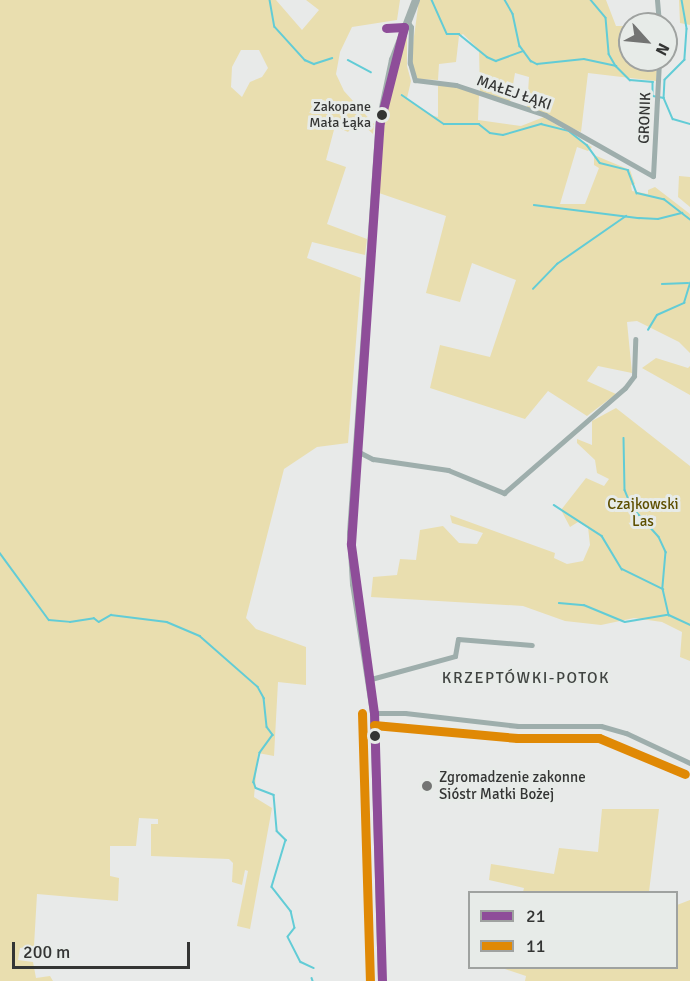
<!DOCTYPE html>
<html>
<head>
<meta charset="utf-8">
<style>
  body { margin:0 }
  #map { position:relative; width:690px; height:981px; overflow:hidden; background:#e8eae9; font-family:Signika,sans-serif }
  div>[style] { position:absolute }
  .green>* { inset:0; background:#e9deaf }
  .stream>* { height:1.5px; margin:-0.75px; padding:0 0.75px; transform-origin:0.75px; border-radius:0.75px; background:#62ccd6 }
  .minor>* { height:5px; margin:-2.5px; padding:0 2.5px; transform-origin:2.5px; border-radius:2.5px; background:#9eaeac }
  .secondary>* { height:8px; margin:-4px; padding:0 4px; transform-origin:4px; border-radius:4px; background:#a1afad }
  .bus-1>* { height:9px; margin:-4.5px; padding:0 4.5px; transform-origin:4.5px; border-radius:4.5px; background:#8e4d99 }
  .bus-2>* { height:9px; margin:-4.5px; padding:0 4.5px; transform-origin:4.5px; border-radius:4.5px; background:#e08905 }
  .dots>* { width:16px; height:16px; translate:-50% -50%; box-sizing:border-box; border:3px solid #e7ebe8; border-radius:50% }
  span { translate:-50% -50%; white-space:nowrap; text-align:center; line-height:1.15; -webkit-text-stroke:6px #e7ebe8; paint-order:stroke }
  .bus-label { font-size:14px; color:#343534 }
  .right { translate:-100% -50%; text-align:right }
  .street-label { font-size:15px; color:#343534 }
  .park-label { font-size:15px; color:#5e4f00 }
  .poi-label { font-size:15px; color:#343534 }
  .left { translate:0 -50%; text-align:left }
  .neighbourhood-label { font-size:16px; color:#404441; letter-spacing:1.5px }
  .legend { position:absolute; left:468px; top:891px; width:210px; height:78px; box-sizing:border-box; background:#e7ebe8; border:2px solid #9fa2a0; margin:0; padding:8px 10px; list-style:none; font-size:18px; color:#343534 }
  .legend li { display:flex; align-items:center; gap:12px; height:30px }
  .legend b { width:30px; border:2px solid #9fa2a0 }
  .north { position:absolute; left:618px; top:12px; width:60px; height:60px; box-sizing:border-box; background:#e7ebe8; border:2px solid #9fa2a0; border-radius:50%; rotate:117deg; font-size:16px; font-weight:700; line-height:24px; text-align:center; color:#343534 }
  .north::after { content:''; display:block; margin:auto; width:21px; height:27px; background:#737473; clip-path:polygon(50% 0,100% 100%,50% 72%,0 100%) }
  .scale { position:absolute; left:12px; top:942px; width:178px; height:27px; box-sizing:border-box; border:3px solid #343534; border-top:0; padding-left:8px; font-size:18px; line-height:21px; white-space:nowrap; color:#343534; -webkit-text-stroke:4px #e7ebe8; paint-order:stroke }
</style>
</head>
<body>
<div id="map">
  <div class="green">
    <i style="clip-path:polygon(evenodd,0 0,276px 0,302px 30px,319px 10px,306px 0,400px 0,397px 20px,352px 27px,340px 52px,336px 74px,344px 91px,374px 124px,373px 134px,358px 120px,348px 132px,335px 126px,326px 160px,346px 167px,327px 224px,367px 239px,365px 255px,312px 242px,307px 258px,361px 278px,348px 443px,317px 447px,284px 469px,246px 618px,256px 629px,306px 647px,306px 685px,278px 682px,274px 756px,258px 753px,254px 797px,272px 808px,250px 929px,237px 926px,248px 871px,245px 870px,242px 885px,232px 882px,233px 863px,229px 859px,151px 856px,151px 824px,158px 824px,158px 819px,139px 818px,136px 846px,110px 846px,110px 876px,119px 878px,118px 901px,37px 894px,34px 946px,20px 948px,18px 960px,33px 962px,36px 978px,50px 976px,53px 981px,0 981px,0 0,241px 50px,259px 50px,268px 68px,262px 77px,250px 82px,242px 97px,231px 87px,232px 67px,241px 50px)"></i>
    <i style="clip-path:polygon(419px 0,606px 0,616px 26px,630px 26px,630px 60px,658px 60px,656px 81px,588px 73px,581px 132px,527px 108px,529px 77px,515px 73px,510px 102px,480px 92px,479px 50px,463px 34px,459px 36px,456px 62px,439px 64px,438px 80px,418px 79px,413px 73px,411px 58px)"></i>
    <i style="clip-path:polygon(679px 0,690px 0,690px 25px,680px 23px)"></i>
    <i style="clip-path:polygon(407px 30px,407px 66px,411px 81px,407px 98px,430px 115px,438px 117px,438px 85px,453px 86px,479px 95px,478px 120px,521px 126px,544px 117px,592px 147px,588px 151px,577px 147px,560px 204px,585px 204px,599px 168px,594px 165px,594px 155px,630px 170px,635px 184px,631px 185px,632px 191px,648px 194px,648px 190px,655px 187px,690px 214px,690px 353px,679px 342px,637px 321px,627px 322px,632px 373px,598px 366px,587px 381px,616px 394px,587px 416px,548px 391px,525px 419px,430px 388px,440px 345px,490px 357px,516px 280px,472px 263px,460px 302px,426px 293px,446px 216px,379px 193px,386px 105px)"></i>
    <i style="clip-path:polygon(679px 176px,690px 177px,690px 207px,678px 197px)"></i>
    <i style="clip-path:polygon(656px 358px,688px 368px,690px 366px,690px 395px,642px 368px)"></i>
    <i style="clip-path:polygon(616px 408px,690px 466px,690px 661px,680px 657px,682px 632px,662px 622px,634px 618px,601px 625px,565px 621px,523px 606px,371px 597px,373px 577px,397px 575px,400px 559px,416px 560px,420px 530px,443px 526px,459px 543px,477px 544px,483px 533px,452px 523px,450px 515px,555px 553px,554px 558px,567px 564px,583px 561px,590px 545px,588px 527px,578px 522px,570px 527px,561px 510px,586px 478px,604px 486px,609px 479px,597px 473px,595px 460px,577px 443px,577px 439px,592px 445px,592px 421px)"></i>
    <i style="clip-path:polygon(602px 809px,659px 809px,649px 892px,523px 892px,524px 888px,489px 880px,491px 864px,554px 874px,559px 848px,598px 852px)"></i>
    <i style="clip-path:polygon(690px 900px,690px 981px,525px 981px,526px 976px,502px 968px,676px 968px,677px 905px)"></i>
  </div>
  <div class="stream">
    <i style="left:270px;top:0;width:27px;rotate:80deg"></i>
    <i style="left:275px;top:27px;width:45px;rotate:47.7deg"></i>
    <i style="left:305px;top:60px;width:10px;rotate:24deg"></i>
    <i style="left:314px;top:64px;width:19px;rotate:-18deg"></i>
    <i style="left:432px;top:0;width:37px;rotate:66deg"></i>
    <i style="left:447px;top:34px;width:12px"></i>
    <i style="left:459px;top:34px;width:36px;rotate:39deg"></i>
    <i style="left:487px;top:57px;width:10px;rotate:24deg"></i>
    <i style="left:496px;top:61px;width:29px;rotate:-20deg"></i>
    <i style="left:505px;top:0;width:16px;rotate:60deg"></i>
    <i style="left:513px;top:14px;width:33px;rotate:78deg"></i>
    <i style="left:520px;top:46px;width:19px;rotate:54deg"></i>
    <i style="left:531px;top:61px;width:7px;rotate:27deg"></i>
    <i style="left:537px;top:64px;width:47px;rotate:-6.1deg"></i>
    <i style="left:584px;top:59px;width:33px;rotate:12deg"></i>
    <i style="left:616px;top:66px;width:20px;rotate:45deg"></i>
    <i style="left:630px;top:80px;width:23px;rotate:5deg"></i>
    <i style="left:653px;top:82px;width:14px;rotate:90deg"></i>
    <i style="left:653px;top:96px;width:11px;rotate:10deg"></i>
    <i style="left:591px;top:0;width:23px;rotate:50deg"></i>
    <i style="left:606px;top:18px;width:36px;rotate:85deg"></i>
    <i style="left:609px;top:54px;width:14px;rotate:60deg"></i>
    <i style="left:682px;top:0;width:29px;rotate:80deg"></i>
    <i style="left:687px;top:29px;width:31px;rotate:94deg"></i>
    <i style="left:685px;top:60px;width:28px;rotate:135deg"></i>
    <i style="left:665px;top:80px;width:18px;rotate:93deg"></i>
    <i style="left:664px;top:98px;width:23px;rotate:67deg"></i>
    <i style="left:673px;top:119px;width:18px;rotate:16deg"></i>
    <i style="left:348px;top:60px;width:26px;rotate:28deg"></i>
    <i style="left:402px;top:95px;width:51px;rotate:34.6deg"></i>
    <i style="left:444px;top:124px;width:35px"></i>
    <i style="left:479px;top:124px;width:14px;rotate:39deg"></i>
    <i style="left:490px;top:133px;width:13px;rotate:9deg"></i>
    <i style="left:503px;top:135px;width:40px;rotate:-16deg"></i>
    <i style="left:541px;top:124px;width:29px;rotate:14deg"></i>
    <i style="left:569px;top:131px;width:23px;rotate:38deg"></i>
    <i style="left:587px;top:145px;width:22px;rotate:54deg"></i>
    <i style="left:600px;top:163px;width:29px;rotate:14deg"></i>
    <i style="left:628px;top:170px;width:25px;rotate:69deg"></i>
    <i style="left:637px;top:193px;width:28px;rotate:13deg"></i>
    <i style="left:664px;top:199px;width:33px;rotate:38deg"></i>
    <i style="left:534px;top:205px;width:106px;rotate:7.1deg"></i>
    <i style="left:639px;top:218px;width:19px;rotate:3deg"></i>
    <i style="left:658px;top:219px;width:25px;rotate:-14deg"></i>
    <i style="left:662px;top:284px;width:26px;rotate:-2deg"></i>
    <i style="left:533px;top:289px;width:35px;rotate:-46deg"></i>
    <i style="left:557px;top:264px;width:84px;rotate:-34.8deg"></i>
    <i style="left:648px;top:330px;width:17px;rotate:-59deg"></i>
    <i style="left:657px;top:315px;width:30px;rotate:-24deg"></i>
    <i style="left:684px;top:303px;width:21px;rotate:-73deg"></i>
    <i style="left:624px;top:438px;width:52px;rotate:88.9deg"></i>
    <i style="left:625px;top:490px;width:18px;rotate:68deg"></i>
    <i style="left:632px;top:507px;width:40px;rotate:48deg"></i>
    <i style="left:659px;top:537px;width:17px;rotate:65deg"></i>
    <i style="left:666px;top:552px;width:36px;rotate:95deg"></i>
    <i style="left:554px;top:505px;width:57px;rotate:32.9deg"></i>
    <i style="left:602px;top:536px;width:39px;rotate:59deg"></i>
    <i style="left:622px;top:569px;width:46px;rotate:26deg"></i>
    <i style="left:663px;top:589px;width:27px;rotate:77deg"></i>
    <i style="left:669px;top:615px;width:23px;rotate:25deg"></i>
    <i style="left:0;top:553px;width:83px;rotate:53.8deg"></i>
    <i style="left:49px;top:620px;width:21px;rotate:5deg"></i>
    <i style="left:70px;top:622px;width:24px;rotate:-9deg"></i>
    <i style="left:94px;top:618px;width:6px;rotate:39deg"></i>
    <i style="left:99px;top:622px;width:14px;rotate:-30deg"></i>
    <i style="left:111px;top:615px;width:56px;rotate:7.1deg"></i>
    <i style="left:167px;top:622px;width:36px;rotate:23deg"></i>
    <i style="left:200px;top:636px;width:77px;rotate:41.3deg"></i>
    <i style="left:258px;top:687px;width:13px;rotate:61deg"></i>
    <i style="left:264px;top:698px;width:29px;rotate:84deg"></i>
    <i style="left:267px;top:727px;width:10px;rotate:53deg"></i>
    <i style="left:273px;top:735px;width:22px;rotate:126deg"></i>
    <i style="left:260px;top:753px;width:30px;rotate:102deg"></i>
    <i style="left:254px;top:782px;width:6px;rotate:72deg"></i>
    <i style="left:256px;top:788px;width:19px;rotate:21deg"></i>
    <i style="left:274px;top:795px;width:36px;rotate:85deg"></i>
    <i style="left:277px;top:831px;width:13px;rotate:45deg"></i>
    <i style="left:286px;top:840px;width:49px;rotate:106.6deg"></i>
    <i style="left:272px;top:887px;width:31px;rotate:52deg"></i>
    <i style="left:291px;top:911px;width:17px;rotate:77deg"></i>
    <i style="left:295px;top:928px;width:11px;rotate:128deg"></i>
    <i style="left:288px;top:937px;width:28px;rotate:63deg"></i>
    <i style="left:301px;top:962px;width:14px;rotate:25deg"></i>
    <i style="left:559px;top:603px;width:25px;rotate:5deg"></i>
    <i style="left:584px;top:605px;width:44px;rotate:22.5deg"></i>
    <i style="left:625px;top:622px;width:43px;rotate:-9.5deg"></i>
    <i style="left:312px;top:978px;width:3px;rotate:72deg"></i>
  </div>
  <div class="minor">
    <i style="left:657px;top:0;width:24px;rotate:85deg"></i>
    <i style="left:407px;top:21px;width:7px;rotate:56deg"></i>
    <i style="left:411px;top:27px;width:36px;rotate:92deg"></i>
    <i style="left:410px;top:63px;width:18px;rotate:74deg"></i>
    <i style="left:415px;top:80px;width:41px;rotate:7deg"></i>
    <i style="left:456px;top:85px;width:94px;rotate:18.6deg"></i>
    <i style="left:545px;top:115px;width:124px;rotate:29.5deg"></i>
    <i style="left:653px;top:176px;width:116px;rotate:-87deg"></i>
    <i style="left:357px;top:451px;width:18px;rotate:27deg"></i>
    <i style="left:373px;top:459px;width:76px;rotate:8.3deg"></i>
    <i style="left:448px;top:470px;width:61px;rotate:22.3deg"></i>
    <i style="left:504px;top:493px;width:160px;rotate:-41deg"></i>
    <i style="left:625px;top:388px;width:15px;rotate:-53deg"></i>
    <i style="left:634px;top:376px;width:37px;rotate:-88deg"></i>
    <i style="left:371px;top:679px;width:87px;rotate:-15.3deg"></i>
    <i style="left:455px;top:656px;width:17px;rotate:-80deg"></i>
    <i style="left:458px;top:639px;width:74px;rotate:4.6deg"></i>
    <i style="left:374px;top:713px;width:31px"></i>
    <i style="left:405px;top:713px;width:114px;rotate:6.6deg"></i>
    <i style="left:518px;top:726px;width:83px"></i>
    <i style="left:601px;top:726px;width:26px;rotate:16deg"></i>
    <i style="left:626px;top:733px;width:71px;rotate:25.1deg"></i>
  </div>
  <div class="secondary">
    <i style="left:382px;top:981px;width:268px;rotate:-91.7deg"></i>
    <i style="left:374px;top:713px;width:131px;rotate:-98.8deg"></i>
    <i style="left:354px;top:584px;width:51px;rotate:-93.4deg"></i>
    <i style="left:351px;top:533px;width:412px;rotate:-86deg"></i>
    <i style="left:380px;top:122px;width:63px;rotate:-78.2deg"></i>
    <i style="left:393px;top:60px;width:64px;rotate:-69deg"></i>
  </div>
  <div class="bus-1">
    <i style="left:382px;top:981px;width:268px;rotate:-91.7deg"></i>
    <i style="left:374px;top:713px;width:171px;rotate:-97.8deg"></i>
    <i style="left:351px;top:544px;width:423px;rotate:-86.1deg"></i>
    <i style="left:380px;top:122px;width:98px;rotate:-75.8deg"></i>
    <i style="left:404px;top:27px;width:18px;rotate:177deg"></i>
  </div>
  <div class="bus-2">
    <i style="left:362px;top:713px;width:268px;rotate:88.3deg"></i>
    <i style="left:374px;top:725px;width:144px;rotate:5.2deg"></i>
    <i style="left:517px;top:738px;width:82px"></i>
    <i style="left:599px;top:738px;width:93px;rotate:22.7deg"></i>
  </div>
  <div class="dots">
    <i style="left:382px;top:115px;background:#343534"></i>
    <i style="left:375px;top:736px;background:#343534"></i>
    <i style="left:427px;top:786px;background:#737473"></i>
  </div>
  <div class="bus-label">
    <span class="right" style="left:371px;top:115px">Zakopane<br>Mała Łąka</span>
  </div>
  <div class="street-label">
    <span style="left:514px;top:93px;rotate:19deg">MAŁEJ ŁĄKI</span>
    <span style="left:645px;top:118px;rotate:-88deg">GRONIK</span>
  </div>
  <div class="park-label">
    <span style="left:643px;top:513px">Czajkowski<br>Las</span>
  </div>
  <div class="poi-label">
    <span class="left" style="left:439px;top:786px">Zgromadzenie zakonne<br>Sióstr Matki Bożej</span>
  </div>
  <div class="neighbourhood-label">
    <span style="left:526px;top:678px">KRZEPTÓWKI-POTOK</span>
  </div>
  <ul class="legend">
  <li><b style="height:8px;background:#8e4d99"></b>21</li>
  <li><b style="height:8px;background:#e08905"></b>11</li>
  </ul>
  <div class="north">N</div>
  <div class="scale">200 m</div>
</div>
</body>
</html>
